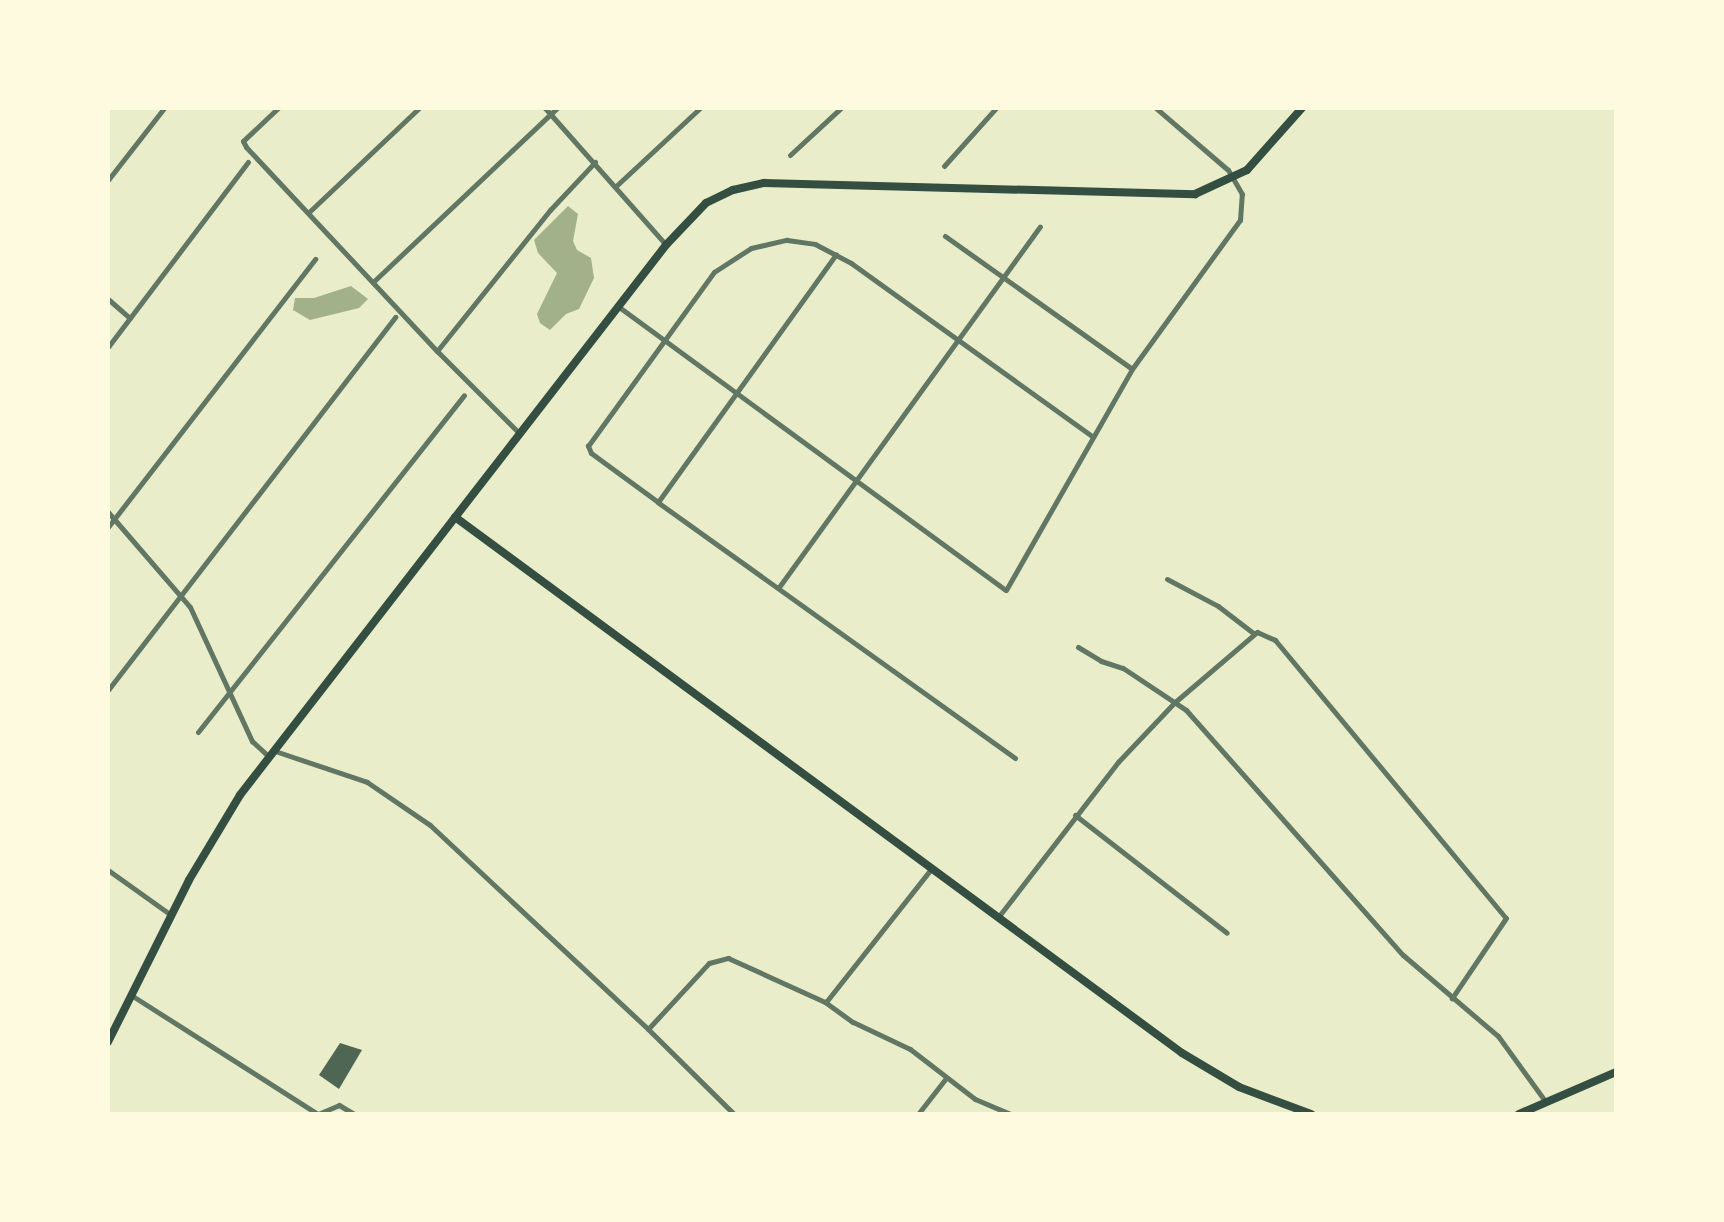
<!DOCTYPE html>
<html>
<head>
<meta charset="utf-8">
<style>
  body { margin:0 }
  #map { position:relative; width:1724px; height:1222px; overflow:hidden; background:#e9edc9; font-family:Jost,sans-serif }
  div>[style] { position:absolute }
  .water>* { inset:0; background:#a3b18a }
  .building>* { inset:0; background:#4f6655 }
  .minor>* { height:5px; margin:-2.5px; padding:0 2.5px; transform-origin:2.5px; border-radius:2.5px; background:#617663 }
  .secondary>* { height:8px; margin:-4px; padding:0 4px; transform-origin:4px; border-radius:4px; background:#344e41 }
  span { translate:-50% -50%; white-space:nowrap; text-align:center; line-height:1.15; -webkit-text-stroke:8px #fefae0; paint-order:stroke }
  .frame { position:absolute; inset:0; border:110px solid #fefae0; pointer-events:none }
</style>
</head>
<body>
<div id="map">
  <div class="water">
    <i style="clip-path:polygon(568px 206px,578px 214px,573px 241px,577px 250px,591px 258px,594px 278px,579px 309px,566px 314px,550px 330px,540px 323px,537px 314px,557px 273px,538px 253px,534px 240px)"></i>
    <i style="clip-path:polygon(351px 286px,368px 299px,359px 308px,310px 320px,293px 310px,295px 298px,314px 298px)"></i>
  </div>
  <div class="building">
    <i style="clip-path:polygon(340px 1043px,362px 1050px,339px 1089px,319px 1075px)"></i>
  </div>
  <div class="minor">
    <i style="left:278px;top:108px;width:48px;rotate:136.7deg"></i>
    <i style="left:243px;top:141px;width:7px;rotate:63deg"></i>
    <i style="left:246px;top:147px;width:279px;rotate:46.9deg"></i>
    <i style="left:545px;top:108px;width:183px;rotate:48.5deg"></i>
    <i style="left:790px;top:155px;width:69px;rotate:-42.7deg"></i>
    <i style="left:944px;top:166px;width:78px;rotate:-48.1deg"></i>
    <i style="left:108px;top:180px;width:91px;rotate:-52.1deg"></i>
    <i style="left:616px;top:186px;width:115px;rotate:-42.9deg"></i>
    <i style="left:309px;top:212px;width:151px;rotate:-43.4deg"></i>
    <i style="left:945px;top:236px;width:229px;rotate:35.4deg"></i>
    <i style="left:373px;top:282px;width:253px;rotate:-43.4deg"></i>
    <i style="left:108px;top:299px;width:29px;rotate:41deg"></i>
    <i style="left:619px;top:307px;width:479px;rotate:36.2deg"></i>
    <i style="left:1006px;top:590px;width:254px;rotate:-60.3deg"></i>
    <i style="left:1132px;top:369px;width:184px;rotate:-54.1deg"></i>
    <i style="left:1240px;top:220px;width:26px;rotate:-86deg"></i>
    <i style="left:1242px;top:194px;width:28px;rotate:-120deg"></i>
    <i style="left:1228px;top:170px;width:95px;rotate:-139.3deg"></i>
    <i style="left:108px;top:347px;width:232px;rotate:-52.9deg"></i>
    <i style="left:519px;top:433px;width:116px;rotate:-135deg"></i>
    <i style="left:437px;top:351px;width:181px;rotate:-51.3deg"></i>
    <i style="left:550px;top:210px;width:66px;rotate:-46.8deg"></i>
    <i style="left:658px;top:502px;width:305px;rotate:-54.3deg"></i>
    <i style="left:108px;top:512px;width:125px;rotate:49.2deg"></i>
    <i style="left:190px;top:607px;width:148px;rotate:65.2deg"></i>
    <i style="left:252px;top:741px;width:23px;rotate:43deg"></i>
    <i style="left:108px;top:527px;width:339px;rotate:-52.3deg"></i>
    <i style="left:1167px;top:579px;width:58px;rotate:27.9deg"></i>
    <i style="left:1218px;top:606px;width:44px;rotate:37.6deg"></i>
    <i style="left:779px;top:587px;width:445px;rotate:-54.1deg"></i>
    <i style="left:1078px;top:647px;width:27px;rotate:31deg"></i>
    <i style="left:1101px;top:661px;width:23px;rotate:18deg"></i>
    <i style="left:1123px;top:668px;width:76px;rotate:33.7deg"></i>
    <i style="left:1186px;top:710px;width:327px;rotate:48.5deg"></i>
    <i style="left:1403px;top:955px;width:125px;rotate:40.5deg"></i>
    <i style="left:1498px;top:1036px;width:80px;rotate:54.1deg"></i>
    <i style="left:108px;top:690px;width:471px;rotate:-52.4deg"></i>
    <i style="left:198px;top:732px;width:429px;rotate:-51.7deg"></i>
    <i style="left:275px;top:751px;width:97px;rotate:18.6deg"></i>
    <i style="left:367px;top:782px;width:76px;rotate:34.3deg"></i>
    <i style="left:430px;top:825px;width:299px;rotate:43.1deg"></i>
    <i style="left:648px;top:1029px;width:90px;rotate:-47.3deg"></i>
    <i style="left:709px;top:963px;width:20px;rotate:-15deg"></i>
    <i style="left:728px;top:958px;width:107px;rotate:24.4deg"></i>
    <i style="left:825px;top:1002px;width:34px;rotate:36deg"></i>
    <i style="left:853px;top:1022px;width:63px;rotate:25.3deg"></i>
    <i style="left:910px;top:1049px;width:82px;rotate:37.6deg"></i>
    <i style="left:975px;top:1099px;width:38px;rotate:23deg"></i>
    <i style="left:1015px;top:758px;width:439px;rotate:-144.4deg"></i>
    <i style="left:658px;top:502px;width:83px;rotate:-143.8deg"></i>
    <i style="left:591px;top:453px;width:8px;rotate:-113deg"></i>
    <i style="left:588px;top:446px;width:215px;rotate:-54.1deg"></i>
    <i style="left:714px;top:272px;width:44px;rotate:-33deg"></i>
    <i style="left:751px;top:248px;width:37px;rotate:-13deg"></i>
    <i style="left:787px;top:240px;width:28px;rotate:8deg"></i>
    <i style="left:815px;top:244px;width:41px;rotate:27.8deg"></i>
    <i style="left:851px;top:263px;width:297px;rotate:35.7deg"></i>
    <i style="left:1075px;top:815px;width:192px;rotate:37.8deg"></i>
    <i style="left:108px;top:870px;width:77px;rotate:35.5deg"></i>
    <i style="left:999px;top:916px;width:195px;rotate:-52.3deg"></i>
    <i style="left:1118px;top:762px;width:83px;rotate:-46.5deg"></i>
    <i style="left:1175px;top:702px;width:108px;rotate:-40.5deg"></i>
    <i style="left:1257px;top:632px;width:20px;rotate:24deg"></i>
    <i style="left:1275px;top:640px;width:361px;rotate:50.3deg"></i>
    <i style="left:1506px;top:918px;width:97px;rotate:124deg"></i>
    <i style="left:131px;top:995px;width:222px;rotate:32.5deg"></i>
    <i style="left:318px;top:1114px;width:23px;rotate:-23deg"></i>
    <i style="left:339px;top:1105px;width:17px;rotate:31deg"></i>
    <i style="left:826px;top:1002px;width:169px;rotate:-51.7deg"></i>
    <i style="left:648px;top:1029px;width:121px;rotate:44.7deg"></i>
    <i style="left:383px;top:1114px;width:16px"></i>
    <i style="left:918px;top:1114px;width:46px;rotate:-52.1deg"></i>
  </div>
  <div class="secondary">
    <i style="left:455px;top:517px;width:903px;rotate:36.4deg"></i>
    <i style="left:1182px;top:1053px;width:66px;rotate:30.8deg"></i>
    <i style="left:1239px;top:1087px;width:77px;rotate:20.6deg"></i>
    <i style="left:108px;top:1042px;width:181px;rotate:-63.4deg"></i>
    <i style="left:189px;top:880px;width:99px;rotate:-59deg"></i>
    <i style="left:240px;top:795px;width:696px;rotate:-52.24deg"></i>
    <i style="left:666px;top:245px;width:58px;rotate:-46.4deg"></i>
    <i style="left:706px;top:203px;width:30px;rotate:-26deg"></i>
    <i style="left:733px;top:190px;width:32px;rotate:-13deg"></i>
    <i style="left:764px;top:183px;width:431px;rotate:1.5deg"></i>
    <i style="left:1195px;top:194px;width:57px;rotate:-24.8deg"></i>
    <i style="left:1247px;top:170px;width:83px;rotate:-48.4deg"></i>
    <i style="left:1519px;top:1114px;width:106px;rotate:-23.4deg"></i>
  </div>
  <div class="frame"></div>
</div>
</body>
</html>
